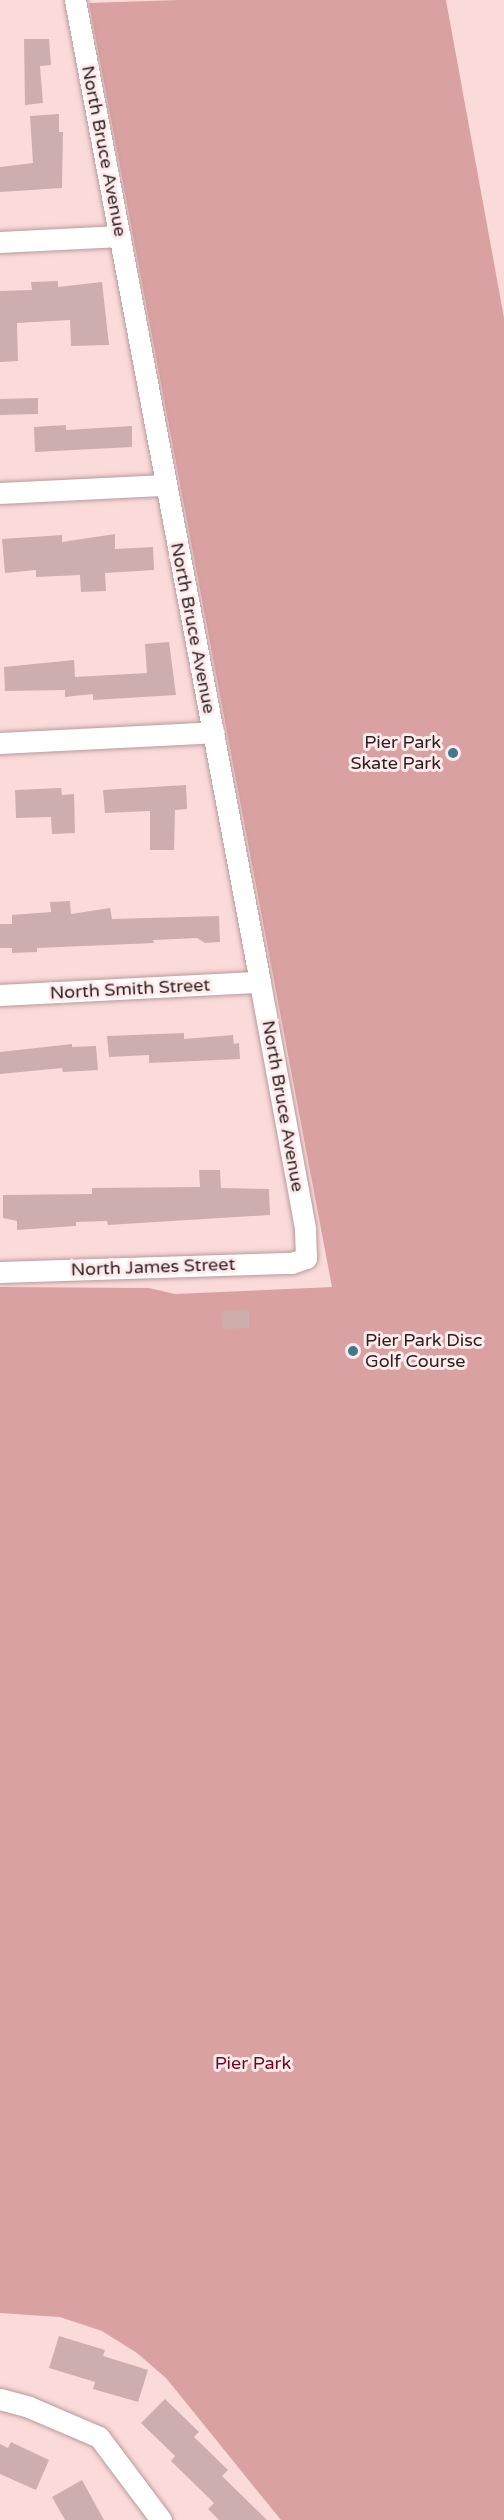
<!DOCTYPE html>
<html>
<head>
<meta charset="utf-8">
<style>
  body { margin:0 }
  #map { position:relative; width:504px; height:2520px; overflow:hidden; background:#fbdada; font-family:"Varela Round",sans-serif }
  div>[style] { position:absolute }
  .green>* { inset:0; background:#d9a1a2 }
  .building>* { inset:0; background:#cdaeae }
  .roads { filter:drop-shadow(0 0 2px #b99a9a) drop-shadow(0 0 2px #b99a9a) }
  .street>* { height:21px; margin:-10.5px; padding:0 10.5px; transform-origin:10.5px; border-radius:10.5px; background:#fff }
  .dots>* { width:16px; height:16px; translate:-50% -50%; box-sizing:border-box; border:3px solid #ffebeb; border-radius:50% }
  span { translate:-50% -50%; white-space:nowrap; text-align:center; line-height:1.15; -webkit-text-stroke:6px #ffebeb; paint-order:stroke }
  .street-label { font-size:18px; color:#2a1f1f }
  .poi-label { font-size:18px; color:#2a1f1f }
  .right { translate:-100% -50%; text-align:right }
  .left { translate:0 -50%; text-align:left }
  .park-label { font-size:18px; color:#6c071d }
</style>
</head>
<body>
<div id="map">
  <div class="green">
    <i style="clip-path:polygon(178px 0,446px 0,504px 318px,504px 2520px,281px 2520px,166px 2378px,137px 2353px,102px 2331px,60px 2317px,0 2313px,0 1287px,149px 1288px,175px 1294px,332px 1287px,89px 3px)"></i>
  </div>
  <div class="building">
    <i style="clip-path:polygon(24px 39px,49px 39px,51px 65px,40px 66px,43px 103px,25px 105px)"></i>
    <i style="clip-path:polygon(59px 114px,59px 132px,63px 132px,62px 188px,0 192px,0 167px,33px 163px,30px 116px)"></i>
    <i style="clip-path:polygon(58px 281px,58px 287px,102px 282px,109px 345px,71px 346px,70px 320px,17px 323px,18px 361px,0 362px,0 291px,32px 290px,31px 282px)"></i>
    <i style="clip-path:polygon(38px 398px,38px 414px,0 415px,0 399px)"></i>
    <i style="clip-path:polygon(66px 425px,66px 430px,132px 426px,132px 447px,35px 452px,34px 427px)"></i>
    <i style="clip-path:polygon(115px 534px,115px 549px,153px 547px,154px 570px,105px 573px,106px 591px,81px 592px,80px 575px,36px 577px,36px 570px,5px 573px,2px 539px,62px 535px,62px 542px)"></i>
    <i style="clip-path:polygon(169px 642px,176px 695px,93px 700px,93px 694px,65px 697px,65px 690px,5px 691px,4px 667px,74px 660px,75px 677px,147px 673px,145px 644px)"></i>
    <i style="clip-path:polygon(186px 785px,187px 809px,175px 810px,174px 850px,150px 850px,150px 811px,105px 813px,103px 790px)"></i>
    <i style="clip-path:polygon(61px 788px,62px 795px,74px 794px,75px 833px,52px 834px,51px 817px,16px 818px,15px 790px)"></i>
    <i style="clip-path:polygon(70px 901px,71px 914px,110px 908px,112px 919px,219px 916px,220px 942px,205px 943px,197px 938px,153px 940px,154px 943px,37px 948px,37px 952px,12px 953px,12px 948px,0 948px,0 924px,12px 924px,12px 915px,51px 912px,50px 902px)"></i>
    <i style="clip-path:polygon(184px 1033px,184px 1039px,233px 1035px,234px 1044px,239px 1043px,240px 1059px,149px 1063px,149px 1055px,109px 1057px,107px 1036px)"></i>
    <i style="clip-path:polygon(72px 1044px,72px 1047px,96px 1046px,98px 1070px,63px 1072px,62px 1068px,0 1074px,0 1052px)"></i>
    <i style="clip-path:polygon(199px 1170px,220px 1170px,221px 1188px,269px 1189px,270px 1215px,108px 1225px,107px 1221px,76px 1222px,76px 1226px,17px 1230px,17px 1221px,3px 1218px,3px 1195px,92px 1194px,92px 1188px,200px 1187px)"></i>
    <i style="clip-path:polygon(249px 1310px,249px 1328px,223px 1329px,222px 1311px)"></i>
    <i style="clip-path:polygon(59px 2336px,105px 2350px,103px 2356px,148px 2370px,138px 2402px,93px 2389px,95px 2382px,49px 2368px)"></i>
    <i style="clip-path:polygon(165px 2399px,199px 2432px,194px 2437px,228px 2470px,222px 2476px,267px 2520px,219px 2520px,208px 2509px,214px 2503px,171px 2461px,175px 2456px,141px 2423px)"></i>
    <i style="clip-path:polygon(11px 2442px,49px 2460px,36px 2490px,0 2474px,0 2444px,8px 2448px)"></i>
    <i style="clip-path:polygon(82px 2480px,104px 2520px,65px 2520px,52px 2497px)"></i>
  </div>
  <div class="roads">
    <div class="street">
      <i style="left:0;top:242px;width:120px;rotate:-2.9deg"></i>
      <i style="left:0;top:493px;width:166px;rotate:-2.8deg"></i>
      <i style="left:0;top:743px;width:214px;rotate:-2.9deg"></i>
      <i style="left:0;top:995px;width:260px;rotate:-2.9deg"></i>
      <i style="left:0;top:1272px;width:292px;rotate:-1.8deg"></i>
      <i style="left:292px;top:1263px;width:15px;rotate:-20deg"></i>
      <i style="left:306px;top:1258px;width:30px;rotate:-92deg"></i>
      <i style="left:305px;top:1228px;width:250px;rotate:-100.4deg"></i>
      <i style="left:260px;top:982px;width:999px;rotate:-100.67deg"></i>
      <i style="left:0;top:2399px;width:30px;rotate:15deg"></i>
      <i style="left:29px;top:2407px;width:76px;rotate:23.2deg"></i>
      <i style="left:99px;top:2437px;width:104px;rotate:53.2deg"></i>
    </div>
  </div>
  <div class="dots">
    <i style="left:453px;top:753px;background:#3e7891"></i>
    <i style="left:353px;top:1351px;background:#3e7891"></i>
  </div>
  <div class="street-label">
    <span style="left:104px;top:151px;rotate:79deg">North Bruce Avenue</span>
    <span style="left:193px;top:628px;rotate:79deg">North Bruce Avenue</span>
    <span style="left:130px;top:989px;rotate:-3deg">North Smith Street</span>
    <span style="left:283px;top:1106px;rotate:80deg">North Bruce Avenue</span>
    <span style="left:153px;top:1267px;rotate:-2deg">North James Street</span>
  </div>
  <div class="poi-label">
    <span class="right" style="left:441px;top:753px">Pier Park<br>Skate Park</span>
    <span class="left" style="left:365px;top:1351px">Pier Park Disc<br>Golf Course</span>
  </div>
  <div class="park-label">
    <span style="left:253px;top:2063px">Pier Park</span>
  </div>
</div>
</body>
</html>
